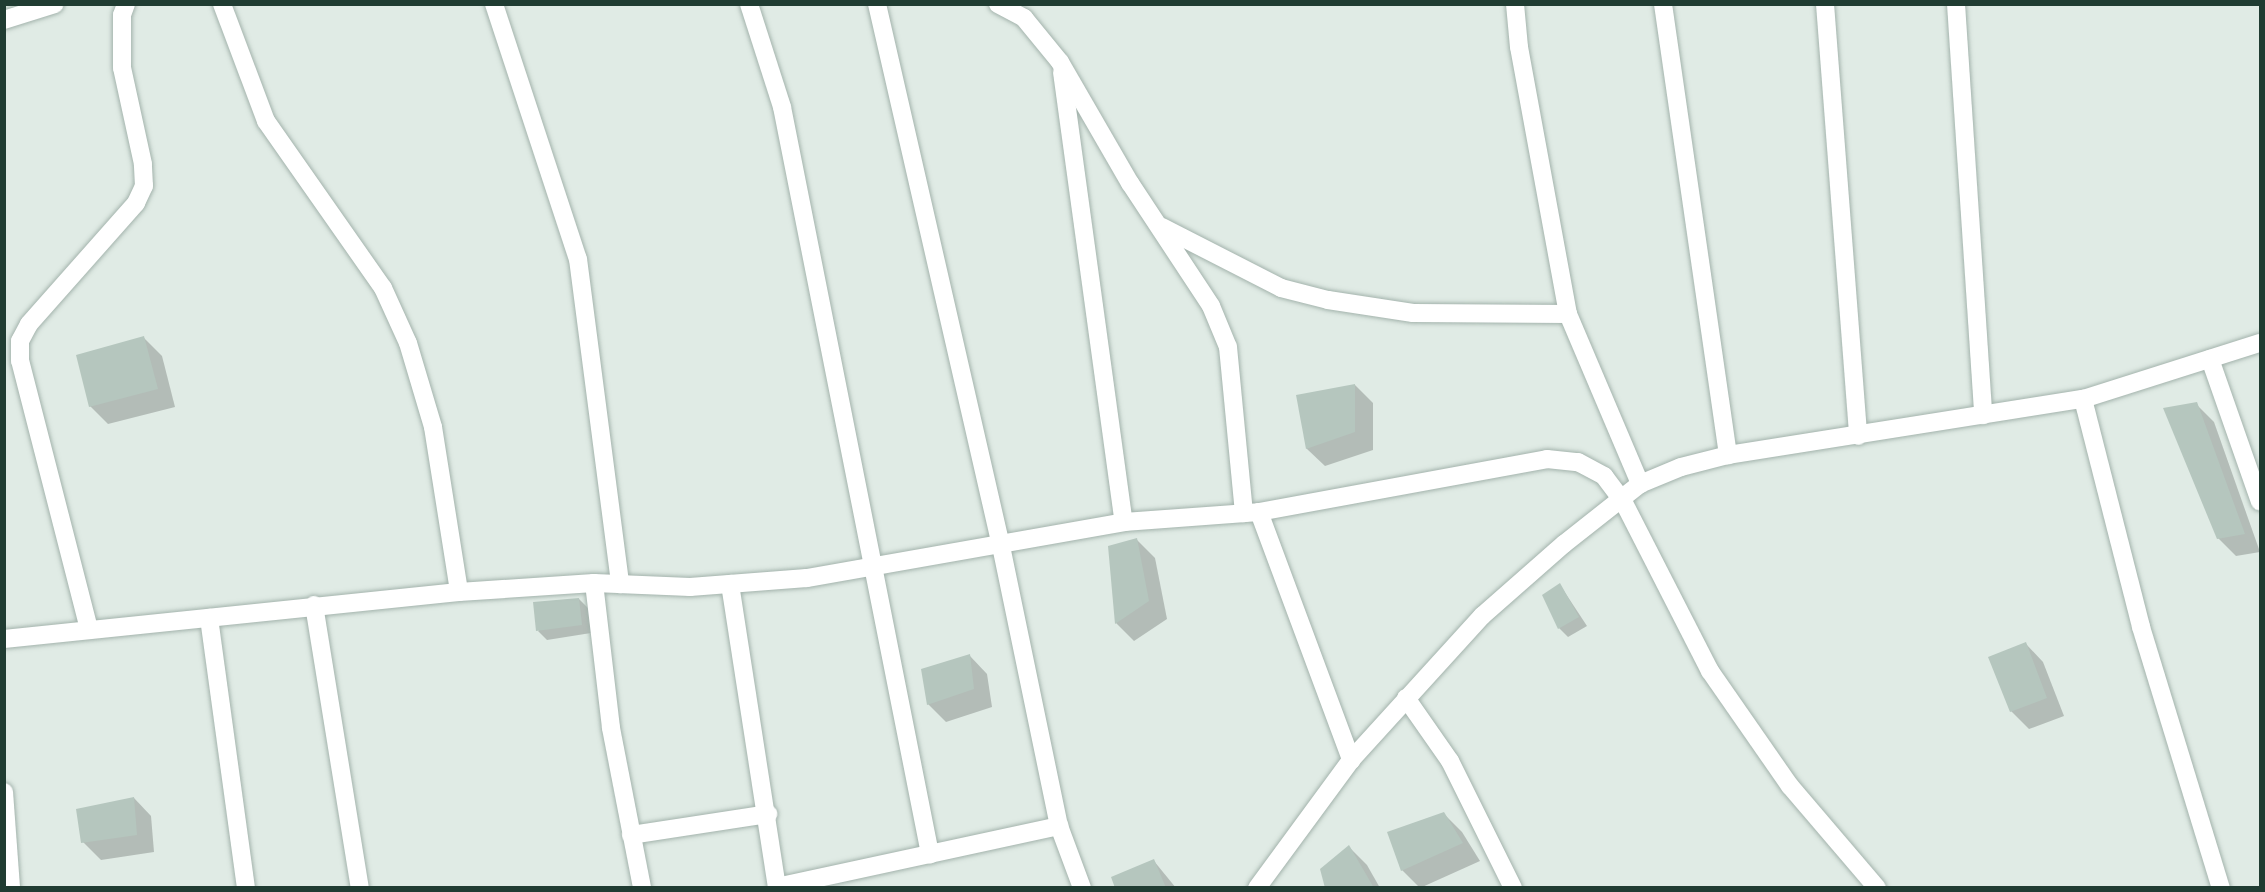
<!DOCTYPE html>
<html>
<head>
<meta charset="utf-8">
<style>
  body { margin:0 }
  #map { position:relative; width:2265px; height:892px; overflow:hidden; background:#e0ebe5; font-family:Jost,sans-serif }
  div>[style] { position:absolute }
  .shadow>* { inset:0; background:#0003 }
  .building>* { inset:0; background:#b5c6be }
  .roads { filter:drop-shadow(0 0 2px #a3b3ac) drop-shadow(0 0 2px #a3b3ac) }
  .street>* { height:18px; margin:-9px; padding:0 9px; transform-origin:9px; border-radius:9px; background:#fff }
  span { translate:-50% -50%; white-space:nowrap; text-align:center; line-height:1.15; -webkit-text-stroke:5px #f0f8f3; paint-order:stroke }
  .frame { position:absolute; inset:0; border:6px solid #203c32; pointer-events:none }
</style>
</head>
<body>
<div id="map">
  <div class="shadow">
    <i style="clip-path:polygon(144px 338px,162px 356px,175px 407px,108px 424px,90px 406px)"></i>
    <i style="clip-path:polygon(1355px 385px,1373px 403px,1373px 450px,1325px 466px,1307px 449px,1298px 397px)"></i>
    <i style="clip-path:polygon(2196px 404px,2214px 422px,2260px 552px,2236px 556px,2218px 538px)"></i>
    <i style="clip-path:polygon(1137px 540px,1155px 558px,1167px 619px,1134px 641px,1116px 623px,1110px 547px)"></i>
    <i style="clip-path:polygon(1560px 585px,1587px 626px,1568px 637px,1559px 628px)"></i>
    <i style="clip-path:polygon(579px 599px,588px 608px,591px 633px,547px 640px,538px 631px)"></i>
    <i style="clip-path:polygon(2026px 644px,2043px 662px,2064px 716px,2029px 729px,2011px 711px)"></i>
    <i style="clip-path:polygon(970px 656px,987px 674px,992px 707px,946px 722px,928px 704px)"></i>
    <i style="clip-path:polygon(134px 798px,151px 816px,154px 852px,101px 860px,83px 842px)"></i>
    <i style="clip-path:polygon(1444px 814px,1462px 832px,1480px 861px,1420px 888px,1402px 870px)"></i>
    <i style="clip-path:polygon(1349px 847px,1367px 865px,1380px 888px,1327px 888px)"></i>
    <i style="clip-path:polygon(1154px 861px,1176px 888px,1117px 888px)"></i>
  </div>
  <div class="building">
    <i style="clip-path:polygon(144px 336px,158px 389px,89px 407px,76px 355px)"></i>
    <i style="clip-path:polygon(1355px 384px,1355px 432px,1306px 449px,1296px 395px)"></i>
    <i style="clip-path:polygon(2197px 402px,2245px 534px,2217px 539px,2163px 408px)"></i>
    <i style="clip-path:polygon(1137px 538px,1149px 601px,1115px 624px,1108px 546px)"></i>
    <i style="clip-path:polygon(1560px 583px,1579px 617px,1558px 629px,1542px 595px)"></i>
    <i style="clip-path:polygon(579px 598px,582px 625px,536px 631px,533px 602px)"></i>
    <i style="clip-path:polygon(2026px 642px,2047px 698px,2010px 712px,1988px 657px)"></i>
    <i style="clip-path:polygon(970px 654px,974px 689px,927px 705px,921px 669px)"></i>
    <i style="clip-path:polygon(134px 797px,137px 835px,81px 843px,76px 809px)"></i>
    <i style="clip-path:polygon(1444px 812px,1463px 843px,1401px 871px,1387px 832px)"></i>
    <i style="clip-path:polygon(1349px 845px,1374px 888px,1325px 888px,1320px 869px)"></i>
    <i style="clip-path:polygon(1154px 859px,1166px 888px,1115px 888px,1111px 877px)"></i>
  </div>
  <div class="roads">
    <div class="street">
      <i style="left:222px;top:4px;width:125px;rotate:69.4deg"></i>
      <i style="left:266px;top:121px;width:204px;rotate:55deg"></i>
      <i style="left:383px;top:288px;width:60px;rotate:65.6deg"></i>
      <i style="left:408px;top:343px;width:88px;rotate:73.4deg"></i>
      <i style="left:433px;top:427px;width:167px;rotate:81deg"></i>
      <i style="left:494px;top:4px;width:268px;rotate:71.8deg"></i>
      <i style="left:578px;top:259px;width:328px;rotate:82.6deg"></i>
      <i style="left:749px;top:4px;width:108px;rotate:72.2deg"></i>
      <i style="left:782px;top:107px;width:762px;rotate:78.79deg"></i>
      <i style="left:877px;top:4px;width:556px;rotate:77.11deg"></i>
      <i style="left:1001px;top:546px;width:286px;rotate:78.3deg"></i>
      <i style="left:1059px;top:826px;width:66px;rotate:69.6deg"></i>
      <i style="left:998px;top:4px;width:30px;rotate:28deg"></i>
      <i style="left:1024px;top:18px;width:57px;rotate:50.7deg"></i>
      <i style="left:1060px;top:62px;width:140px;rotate:60deg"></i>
      <i style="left:1130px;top:183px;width:147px;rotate:56.6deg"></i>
      <i style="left:1211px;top:306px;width:44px;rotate:67.5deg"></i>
      <i style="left:1228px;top:347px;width:167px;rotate:84.5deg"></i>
      <i style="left:1515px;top:4px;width:43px;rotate:84.7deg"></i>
      <i style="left:1519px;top:47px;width:271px;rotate:79.6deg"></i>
      <i style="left:1568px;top:314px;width:185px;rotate:67deg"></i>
      <i style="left:1663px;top:4px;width:456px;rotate:81.8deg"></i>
      <i style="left:1825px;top:4px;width:433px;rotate:85.6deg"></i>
      <i style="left:1956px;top:4px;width:412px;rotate:86.2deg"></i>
      <i style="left:4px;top:20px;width:53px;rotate:-17.4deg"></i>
      <i style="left:1062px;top:72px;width:454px;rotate:82.2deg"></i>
      <i style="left:1162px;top:227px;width:134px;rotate:27.1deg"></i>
      <i style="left:1281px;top:288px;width:49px;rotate:14.3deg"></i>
      <i style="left:1328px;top:300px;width:86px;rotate:8.7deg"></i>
      <i style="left:1413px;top:313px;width:155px;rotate:0.4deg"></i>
      <i style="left:2210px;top:359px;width:151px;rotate:70.7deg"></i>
      <i style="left:2083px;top:399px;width:235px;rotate:75.7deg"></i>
      <i style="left:2141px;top:627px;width:273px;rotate:73deg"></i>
      <i style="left:1259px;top:512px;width:265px;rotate:69.6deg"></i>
      <i style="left:594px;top:583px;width:146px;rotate:83.3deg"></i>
      <i style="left:611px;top:728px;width:163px;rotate:79deg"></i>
      <i style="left:730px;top:584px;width:308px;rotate:81.2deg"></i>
      <i style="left:314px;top:605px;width:287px;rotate:80.8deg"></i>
      <i style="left:209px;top:618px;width:273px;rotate:82.2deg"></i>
      <i style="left:89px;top:629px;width:277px;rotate:-104.4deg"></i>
      <i style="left:20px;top:361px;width:20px;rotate:-90deg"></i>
      <i style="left:20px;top:341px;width:19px;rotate:-62deg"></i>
      <i style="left:29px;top:324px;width:162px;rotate:-48.5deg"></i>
      <i style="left:136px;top:203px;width:19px;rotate:-65deg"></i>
      <i style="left:144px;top:186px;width:22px;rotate:-93deg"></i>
      <i style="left:143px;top:164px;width:98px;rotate:-102.3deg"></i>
      <i style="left:122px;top:68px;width:53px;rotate:-90deg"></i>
      <i style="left:122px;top:15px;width:12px;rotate:-70deg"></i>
      <i style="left:4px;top:639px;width:457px;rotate:-5.9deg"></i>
      <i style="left:459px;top:592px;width:135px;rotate:-3.8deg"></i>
      <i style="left:594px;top:583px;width:96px;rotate:2.4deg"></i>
      <i style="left:690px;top:587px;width:117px;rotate:-4.4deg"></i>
      <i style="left:807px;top:578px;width:322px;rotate:-10deg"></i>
      <i style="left:1124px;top:522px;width:135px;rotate:-4.2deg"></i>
      <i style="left:1259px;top:512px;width:293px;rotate:-10.4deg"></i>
      <i style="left:1547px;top:459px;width:31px;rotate:6deg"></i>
      <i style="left:1578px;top:462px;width:30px;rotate:28deg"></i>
      <i style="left:1604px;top:476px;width:31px;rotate:53deg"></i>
      <i style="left:1623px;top:501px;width:191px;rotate:62.9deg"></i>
      <i style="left:1710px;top:671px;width:140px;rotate:55.2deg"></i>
      <i style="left:1790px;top:786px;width:134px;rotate:49.5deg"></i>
      <i style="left:1406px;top:698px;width:77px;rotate:55.1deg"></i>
      <i style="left:1450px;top:761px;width:142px;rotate:63.6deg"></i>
      <i style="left:4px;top:792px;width:96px;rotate:85.8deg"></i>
      <i style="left:631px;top:835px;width:139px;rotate:-8.7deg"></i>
      <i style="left:777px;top:887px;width:289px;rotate:-12.2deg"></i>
      <i style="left:1257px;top:888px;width:159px;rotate:-53.7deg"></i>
      <i style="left:1351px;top:760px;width:195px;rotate:-47.7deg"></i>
      <i style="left:1482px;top:616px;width:109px;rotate:-41.3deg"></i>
      <i style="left:1564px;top:544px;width:97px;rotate:-38.3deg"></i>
      <i style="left:1640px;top:484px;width:44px;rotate:-22.5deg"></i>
      <i style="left:1681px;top:467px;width:49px;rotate:-14.3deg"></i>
      <i style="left:1728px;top:455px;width:359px;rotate:-9deg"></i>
      <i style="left:2083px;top:399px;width:186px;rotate:-17.6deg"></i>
    </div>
  </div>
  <div class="frame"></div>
</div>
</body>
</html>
